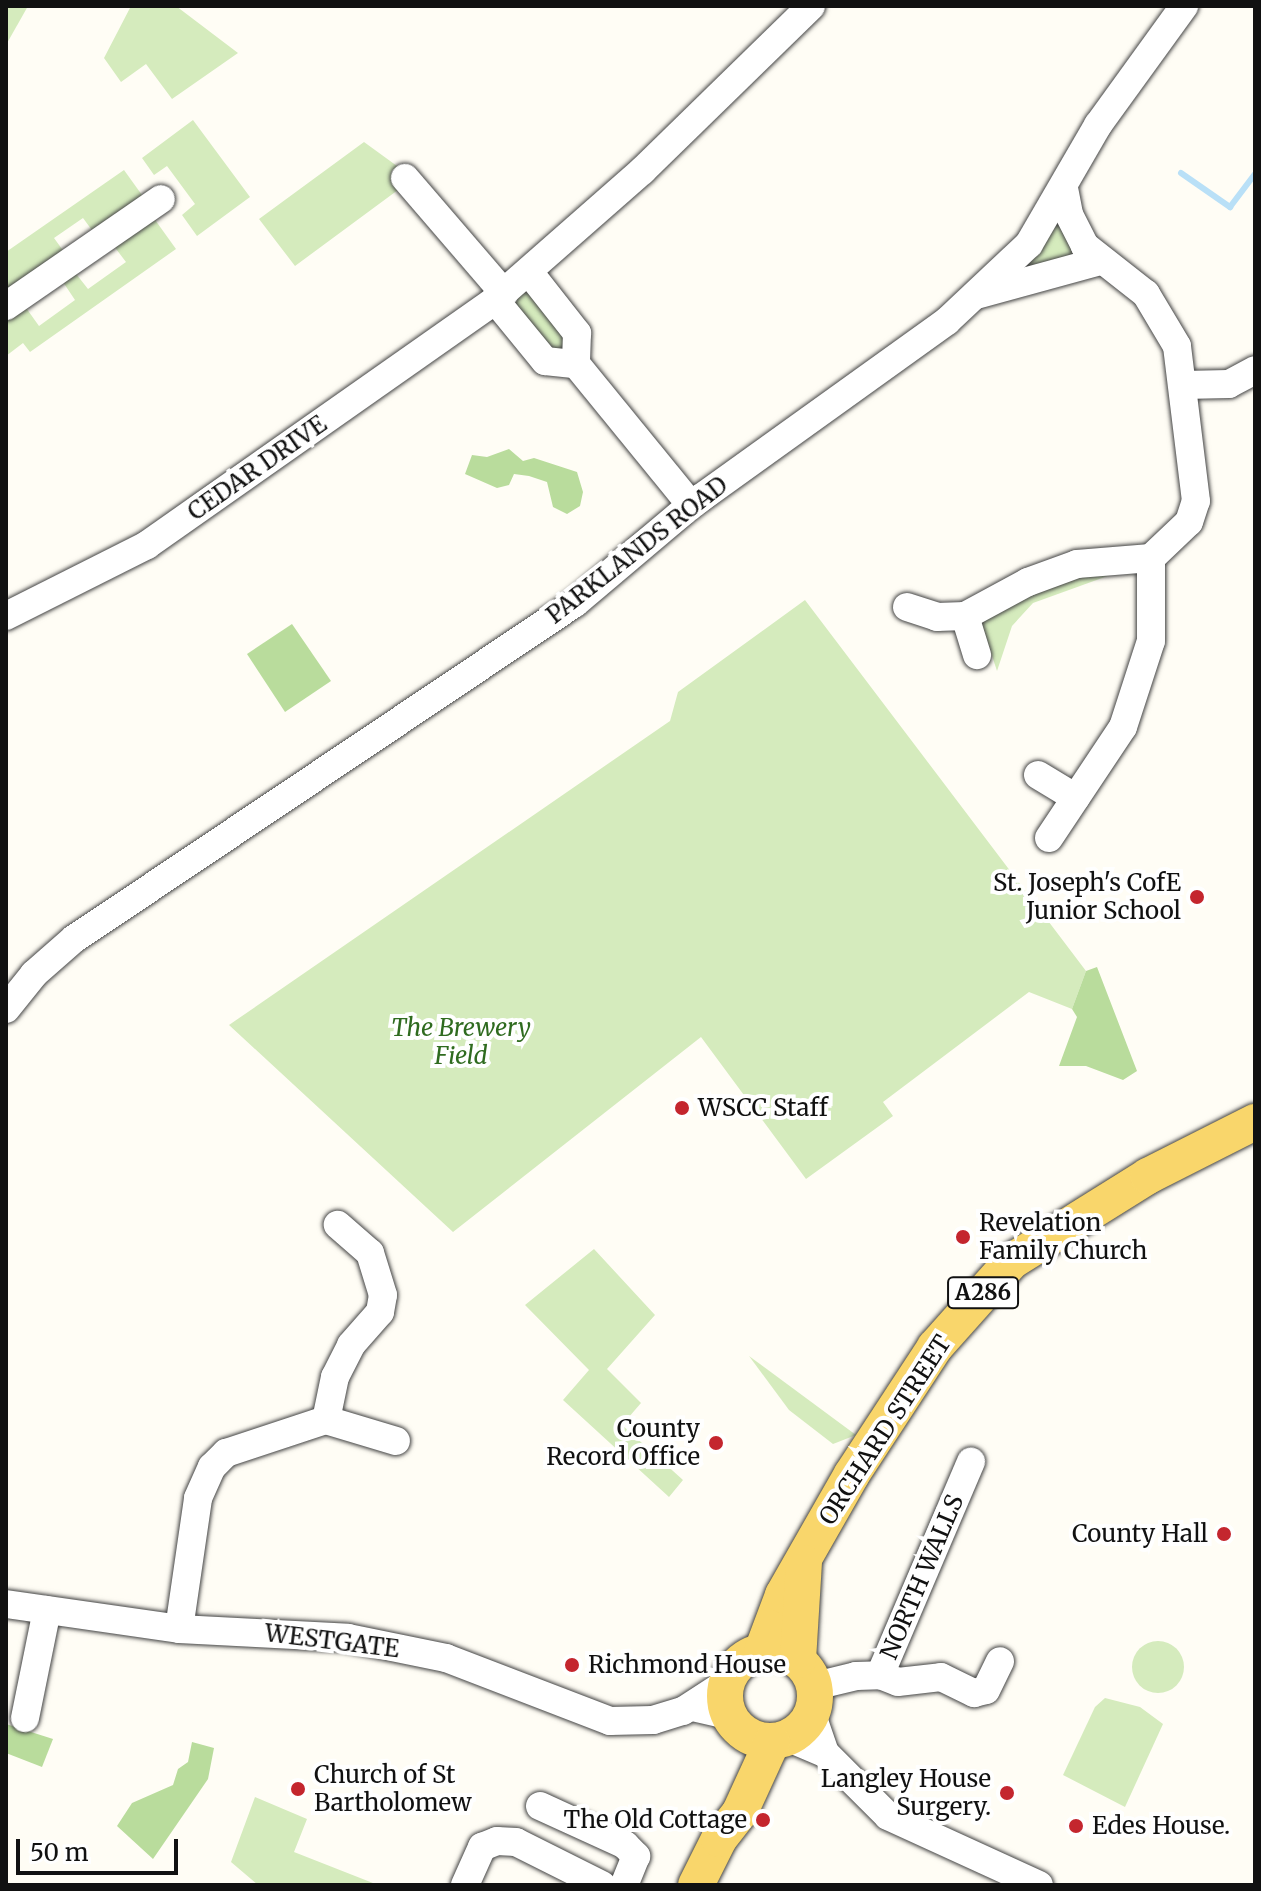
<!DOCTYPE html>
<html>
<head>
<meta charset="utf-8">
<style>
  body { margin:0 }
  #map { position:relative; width:1261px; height:1891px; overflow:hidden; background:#fffdf5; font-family:Merriweather,serif }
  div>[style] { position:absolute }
  .green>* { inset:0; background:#d5ebbd }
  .round { border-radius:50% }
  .forest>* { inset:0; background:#b9dc9c }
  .stream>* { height:6px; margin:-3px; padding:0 3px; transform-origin:3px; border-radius:3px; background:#b9e0f7 }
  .roads { filter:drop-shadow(0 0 2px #444) drop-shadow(0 0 2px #444) }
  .minor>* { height:28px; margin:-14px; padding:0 14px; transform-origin:14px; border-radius:14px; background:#fff }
  .major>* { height:36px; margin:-18px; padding:0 18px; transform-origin:18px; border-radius:18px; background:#f9d66b }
  .major>.ring { margin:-18px; padding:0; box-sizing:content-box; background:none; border:36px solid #f9d66b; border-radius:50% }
  .dots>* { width:22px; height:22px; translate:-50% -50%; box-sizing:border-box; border:4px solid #fff; border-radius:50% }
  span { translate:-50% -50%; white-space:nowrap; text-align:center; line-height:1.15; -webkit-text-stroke:8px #fff; paint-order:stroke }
  .shield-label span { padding:2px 6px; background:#fff; border:2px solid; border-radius:6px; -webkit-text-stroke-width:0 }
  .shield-label { font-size:22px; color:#111; font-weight:700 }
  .street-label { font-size:24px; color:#111 }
  .poi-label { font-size:24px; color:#111 }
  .right { translate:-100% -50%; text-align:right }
  .left { translate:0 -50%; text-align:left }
  .park-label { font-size:24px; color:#2f6b1f; font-style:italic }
  .frame { position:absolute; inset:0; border:8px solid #111; pointer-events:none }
  .scale { position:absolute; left:16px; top:1839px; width:162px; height:36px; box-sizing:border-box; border:4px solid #111; border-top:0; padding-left:10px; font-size:24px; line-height:28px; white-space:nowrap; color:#111; -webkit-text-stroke:6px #fff; paint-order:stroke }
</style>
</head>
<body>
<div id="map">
  <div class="green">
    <i style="clip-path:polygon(6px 6px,28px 6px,6px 45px)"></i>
    <i style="clip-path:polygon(131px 6px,176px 6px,238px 53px,172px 99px,146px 64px,121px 82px,104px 58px)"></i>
    <i style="clip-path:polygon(193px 120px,250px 197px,197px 236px,182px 215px,195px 204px,167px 166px,154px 175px,142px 158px)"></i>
    <i style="clip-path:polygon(364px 142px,397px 166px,391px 172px,402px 187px,295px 266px,259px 219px)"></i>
    <i style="clip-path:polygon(124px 170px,147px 202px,97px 237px,83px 218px,54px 238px,67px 256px,6px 299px,6px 252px)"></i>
    <i style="clip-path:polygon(1059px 214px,1083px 257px,1006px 278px)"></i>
    <i style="clip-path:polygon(153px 217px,176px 249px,30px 352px,23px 343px,6px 356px,6px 317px,24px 305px,39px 326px,75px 300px,61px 279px,73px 270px,88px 289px,126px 262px,113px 245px)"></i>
    <i style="clip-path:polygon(530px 285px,571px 335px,571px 357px,548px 354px,508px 304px)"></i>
    <i style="clip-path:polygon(1127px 569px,1033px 603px,1012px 626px,997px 671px,980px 619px,1079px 570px)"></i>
    <i style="clip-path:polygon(805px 600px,1086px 971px,1072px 1009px,1029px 992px,883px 1102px,893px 1116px,806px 1179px,701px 1037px,453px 1232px,229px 1025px,670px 721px,678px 692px)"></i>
    <i style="clip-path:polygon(594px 1249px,655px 1315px,607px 1369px,641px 1403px,622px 1425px,683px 1480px,669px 1497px,563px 1400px,589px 1370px,525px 1305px)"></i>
    <i style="clip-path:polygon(749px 1356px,856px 1435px,833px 1444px,789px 1410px)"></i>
    <i class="round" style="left:1132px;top:1641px;width:52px;height:52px"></i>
    <i style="clip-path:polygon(1105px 1698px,1140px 1707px,1163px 1724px,1125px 1807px,1063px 1775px,1095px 1707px)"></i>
    <i style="clip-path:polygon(255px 1797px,307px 1819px,294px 1852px,378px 1885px,258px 1885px,231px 1862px)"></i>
  </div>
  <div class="forest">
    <i style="clip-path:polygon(509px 449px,523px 461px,534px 458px,577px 472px,583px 492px,580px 506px,567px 514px,553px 507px,547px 482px,529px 476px,514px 474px,509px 485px,497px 488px,465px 474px,472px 455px,487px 457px)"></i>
    <i style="clip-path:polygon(292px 624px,331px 681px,285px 712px,247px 654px)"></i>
    <i style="clip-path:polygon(1097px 967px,1137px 1071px,1123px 1080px,1086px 1066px,1059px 1066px,1077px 1017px,1072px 1009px,1086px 971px)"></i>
    <i style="clip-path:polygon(6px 1724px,53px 1739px,42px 1767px,6px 1753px)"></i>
    <i style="clip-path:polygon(192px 1742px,214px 1748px,208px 1779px,153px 1859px,117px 1826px,132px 1803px,173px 1785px,178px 1769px,188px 1762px)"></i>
  </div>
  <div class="stream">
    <i style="left:1181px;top:173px;width:60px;rotate:34.8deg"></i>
    <i style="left:1230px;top:207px;width:41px;rotate:-52.9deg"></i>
  </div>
  <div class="roads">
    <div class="minor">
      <i style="left:405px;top:178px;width:152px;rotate:49.3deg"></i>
      <i style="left:529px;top:272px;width:78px;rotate:51.8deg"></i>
      <i style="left:577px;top:333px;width:31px;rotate:92deg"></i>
      <i style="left:576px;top:364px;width:182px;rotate:50.8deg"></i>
      <i style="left:976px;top:295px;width:129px;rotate:-15.3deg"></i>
      <i style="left:495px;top:300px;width:79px;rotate:50.7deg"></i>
      <i style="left:545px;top:361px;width:31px;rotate:6deg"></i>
      <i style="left:6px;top:306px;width:188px;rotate:-34.6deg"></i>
      <i style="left:1183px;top:385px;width:46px;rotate:-1.2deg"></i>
      <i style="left:1229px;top:384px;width:30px;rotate:-28deg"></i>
      <i style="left:907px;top:607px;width:32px;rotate:18deg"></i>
      <i style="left:937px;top:617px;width:28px;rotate:-2deg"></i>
      <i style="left:965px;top:616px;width:72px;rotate:-28.4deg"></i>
      <i style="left:1028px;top:582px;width:52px;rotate:-20.2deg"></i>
      <i style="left:1077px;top:564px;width:74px;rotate:-4.6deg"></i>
      <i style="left:6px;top:616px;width:158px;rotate:-26.7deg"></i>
      <i style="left:147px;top:545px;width:426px;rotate:-35.1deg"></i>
      <i style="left:495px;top:300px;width:196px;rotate:-41.3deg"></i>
      <i style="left:642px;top:171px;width:236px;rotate:-44.3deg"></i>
      <i style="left:965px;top:616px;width:41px;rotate:72.9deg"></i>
      <i style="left:1038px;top:775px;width:44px;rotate:31.2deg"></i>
      <i style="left:1049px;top:838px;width:133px;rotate:-56.3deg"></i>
      <i style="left:1123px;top:727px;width:90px;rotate:-72deg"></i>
      <i style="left:1151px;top:641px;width:83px;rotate:-90deg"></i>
      <i style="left:1151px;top:558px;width:52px;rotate:-43.5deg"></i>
      <i style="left:1189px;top:522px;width:22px;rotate:-72deg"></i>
      <i style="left:1196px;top:501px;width:156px;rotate:-97deg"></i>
      <i style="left:1177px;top:346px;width:61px;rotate:-120.8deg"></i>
      <i style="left:1146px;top:294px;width:78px;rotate:-141.8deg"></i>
      <i style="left:1085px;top:246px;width:36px;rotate:-117deg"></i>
      <i style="left:1069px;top:214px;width:26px;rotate:-101deg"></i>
      <i style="left:6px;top:1009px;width:45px;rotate:-51.3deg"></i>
      <i style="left:34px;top:974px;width:53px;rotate:-41.2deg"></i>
      <i style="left:74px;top:939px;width:603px;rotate:-33.85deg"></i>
      <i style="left:575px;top:603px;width:152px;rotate:-40.2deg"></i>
      <i style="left:691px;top:505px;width:315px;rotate:-35.7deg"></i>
      <i style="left:947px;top:321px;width:112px;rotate:-43.2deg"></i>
      <i style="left:1029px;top:244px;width:138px;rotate:-59.9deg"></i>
      <i style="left:1098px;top:125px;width:147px;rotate:-54.1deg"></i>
      <i style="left:326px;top:1420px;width:44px;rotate:-78.2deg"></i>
      <i style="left:335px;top:1377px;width:36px;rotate:-63deg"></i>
      <i style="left:351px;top:1345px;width:44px;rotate:-48.7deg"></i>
      <i style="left:380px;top:1312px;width:17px;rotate:-80deg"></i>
      <i style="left:383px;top:1295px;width:44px;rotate:-107.2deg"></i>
      <i style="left:370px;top:1253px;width:43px;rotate:-138.8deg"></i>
      <i style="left:6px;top:1604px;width:175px;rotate:8.2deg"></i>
      <i style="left:179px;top:1629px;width:169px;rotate:3deg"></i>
      <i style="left:348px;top:1638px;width:100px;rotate:11.5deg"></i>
      <i style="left:446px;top:1658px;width:176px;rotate:21deg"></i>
      <i style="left:610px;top:1721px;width:43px;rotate:-1.3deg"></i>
      <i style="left:653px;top:1720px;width:31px;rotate:-17deg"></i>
      <i style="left:683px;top:1711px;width:51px;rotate:-33.1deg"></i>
      <i style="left:179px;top:1629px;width:132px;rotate:-81.7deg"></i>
      <i style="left:198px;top:1498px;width:34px;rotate:-66deg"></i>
      <i style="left:212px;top:1467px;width:20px;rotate:-45deg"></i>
      <i style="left:226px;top:1453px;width:105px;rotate:-18.3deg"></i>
      <i style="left:326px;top:1420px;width:73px;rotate:16.7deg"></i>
      <i style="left:880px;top:1675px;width:232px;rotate:-66.9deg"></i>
      <i style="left:815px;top:1686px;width:42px;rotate:-13.7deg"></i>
      <i style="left:856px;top:1676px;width:24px;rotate:-2deg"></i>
      <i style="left:880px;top:1675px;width:19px;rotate:21deg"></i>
      <i style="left:898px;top:1682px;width:43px;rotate:-6.6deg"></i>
      <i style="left:941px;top:1677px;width:37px;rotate:26deg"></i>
      <i style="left:974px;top:1693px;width:12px;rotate:-14deg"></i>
      <i style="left:986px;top:1690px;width:32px;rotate:-64deg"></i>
      <i style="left:693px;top:1707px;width:37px;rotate:13deg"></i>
      <i style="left:812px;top:1715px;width:40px;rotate:71.1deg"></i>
      <i style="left:25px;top:1718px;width:110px;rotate:-78.5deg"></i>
      <i style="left:789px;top:1738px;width:39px;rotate:23deg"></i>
      <i style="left:825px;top:1753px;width:89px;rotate:45deg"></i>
      <i style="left:888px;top:1816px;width:166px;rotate:24.6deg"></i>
      <i style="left:540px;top:1806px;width:94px;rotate:24.6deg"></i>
      <i style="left:625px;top:1845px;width:16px;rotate:45deg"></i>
      <i style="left:636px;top:1856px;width:31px;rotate:112deg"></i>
      <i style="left:465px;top:1885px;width:42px;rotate:-65.9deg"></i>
      <i style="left:482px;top:1847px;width:16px;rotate:-22deg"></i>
      <i style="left:497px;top:1841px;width:19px;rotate:3deg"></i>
      <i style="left:516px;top:1842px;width:96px;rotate:26.6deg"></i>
    </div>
    <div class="major">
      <i class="ring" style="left:725px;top:1651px;width:54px;height:54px"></i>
      <i style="left:762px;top:1651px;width:60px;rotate:-69.4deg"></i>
      <i style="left:783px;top:1595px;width:139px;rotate:-60.3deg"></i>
      <i style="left:852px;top:1474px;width:152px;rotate:-56.8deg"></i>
      <i style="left:935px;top:1347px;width:115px;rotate:-48.2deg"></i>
      <i style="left:1012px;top:1261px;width:160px;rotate:-32deg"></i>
      <i style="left:1148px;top:1176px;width:120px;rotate:-26.8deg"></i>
      <i style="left:798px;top:1660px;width:97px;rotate:-86.5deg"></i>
      <i style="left:696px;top:1885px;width:51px;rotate:-63.4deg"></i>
      <i style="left:719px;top:1839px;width:34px;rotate:-52deg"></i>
      <i style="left:740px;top:1812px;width:77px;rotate:-65.4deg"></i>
    </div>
  </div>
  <div class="dots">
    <i style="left:1197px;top:897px;background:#c4262e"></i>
    <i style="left:682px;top:1108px;background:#c4262e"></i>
    <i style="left:963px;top:1237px;background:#c4262e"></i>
    <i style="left:716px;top:1443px;background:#c4262e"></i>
    <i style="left:1224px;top:1534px;background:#c4262e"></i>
    <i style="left:572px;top:1665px;background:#c4262e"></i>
    <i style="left:298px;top:1789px;background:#c4262e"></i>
    <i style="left:1007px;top:1793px;background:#c4262e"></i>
    <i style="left:763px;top:1820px;background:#c4262e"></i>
    <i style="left:1076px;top:1826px;background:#c4262e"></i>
  </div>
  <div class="shield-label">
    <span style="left:983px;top:1293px">A286</span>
  </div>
  <div class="street-label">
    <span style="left:257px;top:468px;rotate:-35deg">CEDAR DRIVE</span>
    <span style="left:637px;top:550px;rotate:-38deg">PARKLANDS ROAD</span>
    <span style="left:885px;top:1430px;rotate:-57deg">ORCHARD STREET</span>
    <span style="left:922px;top:1577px;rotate:-67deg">NORTH WALLS</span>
    <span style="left:332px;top:1641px;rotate:7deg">WESTGATE</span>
  </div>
  <div class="poi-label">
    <span class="right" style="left:1181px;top:897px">St. Joseph's CofE<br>Junior School</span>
    <span class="left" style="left:698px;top:1108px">WSCC Staff</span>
    <span class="left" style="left:979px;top:1237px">Revelation<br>Family Church</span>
    <span class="right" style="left:700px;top:1443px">County<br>Record Office</span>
    <span class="right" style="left:1208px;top:1534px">County Hall</span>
    <span class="left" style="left:588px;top:1665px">Richmond House</span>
    <span class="left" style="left:314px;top:1789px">Church of St<br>Bartholomew</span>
    <span class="right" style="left:991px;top:1793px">Langley House<br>Surgery.</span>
    <span class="right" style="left:747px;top:1820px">The Old Cottage</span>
    <span class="left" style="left:1092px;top:1826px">Edes House.</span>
  </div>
  <div class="park-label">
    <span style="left:461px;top:1042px">The Brewery<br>Field</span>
  </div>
  <div class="frame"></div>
  <div class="scale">50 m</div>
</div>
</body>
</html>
